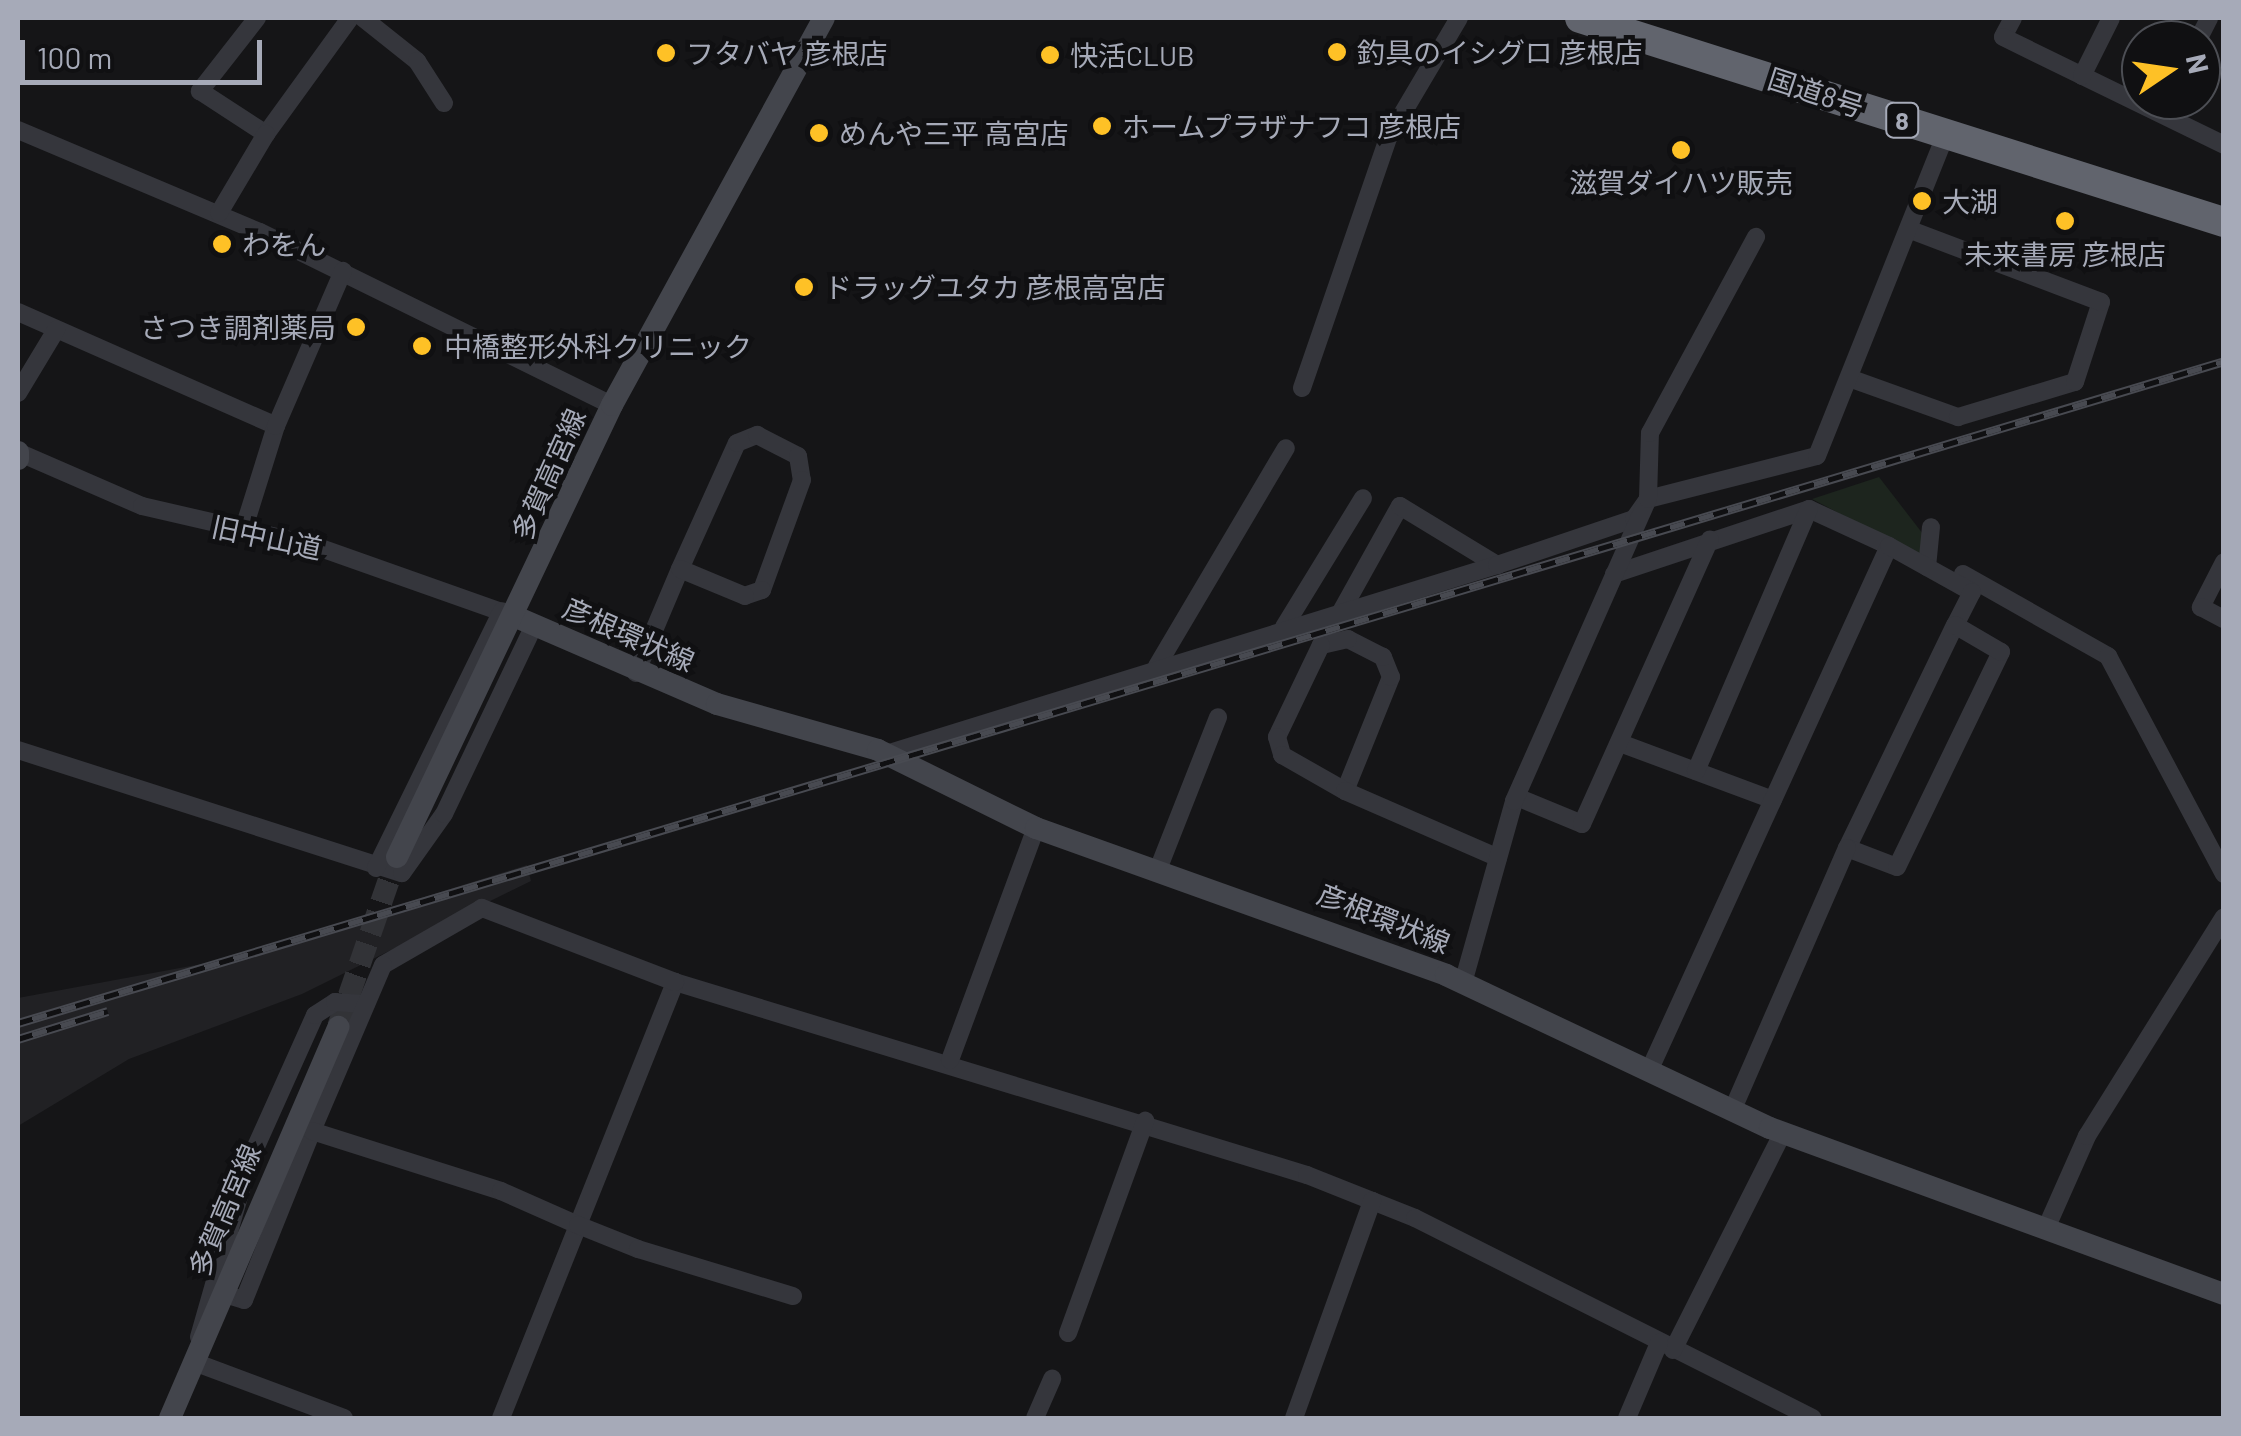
<!DOCTYPE html>
<html>
<head>
<meta charset="utf-8">
<style>
  body { margin:0 }
  #map { position:relative; width:2241px; height:1436px; overflow:hidden; background:#151517; font-family:Barlow,"Noto Sans JP",sans-serif }
  div>[style] { position:absolute }
  .built>* { inset:0; background:#212124 }
  .green>* { inset:0; background:#1d251e }
  .secondary-tunnel>* { height:22px; margin-top:-11px; transform-origin:0; background:repeating-linear-gradient(90deg,#323337 0 22px,transparent 0 33px) }
  .street>* { height:18px; margin:-9px; padding:0 9px; transform-origin:9px; border-radius:9px; background:#35363c }
  .secondary>* { height:22px; margin:-11px; padding:0 11px; transform-origin:11px; border-radius:11px; background:#43454c }
  .highway>* { height:30px; margin:-15px; padding:0 15px; transform-origin:15px; border-radius:15px; background:#61646d }
  .rail>* { height:9px; margin-top:-4.5px; transform-origin:0; background:repeating-linear-gradient(90deg,#101012 0 15px,#484a51 0 30px); box-sizing:border-box; border-block:2px solid #484a51 }
  .dots>* { width:28px; height:28px; translate:-50% -50%; box-sizing:border-box; border:5px solid #101012; border-radius:50% }
  span { translate:-50% -50%; white-space:nowrap; text-align:center; line-height:1.15; -webkit-text-stroke:9px #101012; paint-order:stroke }
  .shield-label span { padding:2px 8px; background:#101012; border:2px solid; border-radius:8px; -webkit-text-stroke-width:0 }
  .shield-label { font-size:25px; color:#a6aab8; font-weight:700 }
  .poi-label { font-size:28px; color:#a6aab8 }
  .left { translate:0 -50%; text-align:left }
  .right { translate:-100% -50%; text-align:right }
  .street-label { font-size:28px; color:#a6aab8 }
  .frame { position:absolute; inset:0; border:20px solid #a6aab8; pointer-events:none }
  .north { position:absolute; left:2121px; top:20px; width:100px; height:100px; box-sizing:border-box; background:#101012; border:2px solid #4c4e54; border-radius:50%; rotate:77deg; font-size:28px; font-weight:700; line-height:40px; text-align:center; color:#a6aab8 }
  .north::after { content:''; display:block; margin:auto; width:35px; height:45px; background:#fec126; clip-path:polygon(50% 0,100% 100%,50% 72%,0 100%) }
  .scale { position:absolute; left:20px; top:40px; width:242px; height:45px; box-sizing:border-box; border:5px solid #a6aab8; border-top:0; padding-left:12px; font-size:30px; line-height:35px; white-space:nowrap; color:#a6aab8; -webkit-text-stroke:8px #101012; paint-order:stroke }
</style>
</head>
<body>
<div id="map">
  <div class="built">
    <i style="clip-path:polygon(527px 865px,531px 881px,302px 994px,129px 1059px,18px 1126px,18px 998px,223px 960px)"></i>
  </div>
  <div class="green">
    <i style="clip-path:polygon(1879px 477px,1923px 534px,1922px 557px,1812px 499px)"></i>
  </div>
  <div class="secondary-tunnel">
    <i style="left:338px;top:1027px;width:180px;rotate:-70.9deg"></i>
  </div>
  <div class="street">
    <i style="left:257px;top:18px;width:93px;rotate:128deg"></i>
    <i style="left:200px;top:91px;width:79px;rotate:33.1deg"></i>
    <i style="left:266px;top:134px;width:143px;rotate:-54.1deg"></i>
    <i style="left:363px;top:18px;width:69px;rotate:38.5deg"></i>
    <i style="left:417px;top:61px;width:50px;rotate:57.3deg"></i>
    <i style="left:2013px;top:18px;width:21px;rotate:118deg"></i>
    <i style="left:2003px;top:37px;width:246px;rotate:26deg"></i>
    <i style="left:2198px;top:40px;width:25px;rotate:-63deg"></i>
    <i style="left:2082px;top:76px;width:65px;rotate:-63.4deg"></i>
    <i style="left:18px;top:130px;width:263px;rotate:22.9deg"></i>
    <i style="left:260px;top:232px;width:392px;rotate:26.2deg"></i>
    <i style="left:219px;top:213px;width:92px;rotate:-59.3deg"></i>
    <i style="left:18px;top:312px;width:282px;rotate:23.8deg"></i>
    <i style="left:1849px;top:378px;width:116px;rotate:19.7deg"></i>
    <i style="left:1958px;top:417px;width:122px;rotate:-16.7deg"></i>
    <i style="left:2075px;top:382px;width:84px;rotate:-72deg"></i>
    <i style="left:2101px;top:302px;width:206px;rotate:-159.3deg"></i>
    <i style="left:1302px;top:388px;width:264px;rotate:-71deg"></i>
    <i style="left:1388px;top:138px;width:139px;rotate:-59.4deg"></i>
    <i style="left:18px;top:393px;width:74px;rotate:-58.9deg"></i>
    <i style="left:20px;top:453px;width:133px;rotate:23.5deg"></i>
    <i style="left:142px;top:506px;width:178px;rotate:13deg"></i>
    <i style="left:315px;top:546px;width:213px;rotate:19.5deg"></i>
    <i style="left:243px;top:531px;width:110px;rotate:-72.6deg"></i>
    <i style="left:276px;top:426px;width:169px;rotate:-66.6deg"></i>
    <i style="left:2224px;top:562px;width:51px;rotate:117.1deg"></i>
    <i style="left:2201px;top:607px;width:26px;rotate:28deg"></i>
    <i style="left:1927px;top:567px;width:40px;rotate:-84.3deg"></i>
    <i style="left:1614px;top:574px;width:206px;rotate:-18.4deg"></i>
    <i style="left:1809px;top:509px;width:88px;rotate:24.8deg"></i>
    <i style="left:1963px;top:574px;width:167px;rotate:29.5deg"></i>
    <i style="left:2108px;top:656px;width:247px;rotate:62deg"></i>
    <i style="left:1342px;top:610px;width:119px;rotate:-60.9deg"></i>
    <i style="left:1400px;top:506px;width:114px;rotate:31.3deg"></i>
    <i style="left:1284px;top:627px;width:151px;rotate:-58.5deg"></i>
    <i style="left:1157px;top:666px;width:253px;rotate:-59.4deg"></i>
    <i style="left:636px;top:673px;width:113px;rotate:-67.1deg"></i>
    <i style="left:680px;top:569px;width:138px;rotate:-65.7deg"></i>
    <i style="left:737px;top:443px;width:22px;rotate:-22deg"></i>
    <i style="left:757px;top:435px;width:46px;rotate:27.1deg"></i>
    <i style="left:798px;top:456px;width:24px;rotate:81deg"></i>
    <i style="left:802px;top:480px;width:117px;rotate:110deg"></i>
    <i style="left:762px;top:590px;width:18px;rotate:161deg"></i>
    <i style="left:745px;top:596px;width:70px;rotate:-157.4deg"></i>
    <i style="left:1620px;top:743px;width:163px;rotate:20.4deg"></i>
    <i style="left:18px;top:750px;width:403px;rotate:17.8deg"></i>
    <i style="left:402px;top:873px;width:72px;rotate:-54.6deg"></i>
    <i style="left:444px;top:814px;width:209px;rotate:-64.5deg"></i>
    <i style="left:886px;top:754px;width:640px;rotate:-17.19deg"></i>
    <i style="left:1497px;top:565px;width:145px;rotate:-18.6deg"></i>
    <i style="left:1634px;top:519px;width:24px;rotate:-55deg"></i>
    <i style="left:1648px;top:499px;width:174px;rotate:-14.3deg"></i>
    <i style="left:1817px;top:456px;width:347px;rotate:-68.2deg"></i>
    <i style="left:1696px;top:771px;width:285px;rotate:-66.7deg"></i>
    <i style="left:1345px;top:791px;width:123px;rotate:-68deg"></i>
    <i style="left:1391px;top:677px;width:22px;rotate:-112deg"></i>
    <i style="left:1383px;top:657px;width:39px;rotate:-153deg"></i>
    <i style="left:1348px;top:639px;width:28px;rotate:167deg"></i>
    <i style="left:1321px;top:645px;width:102px;rotate:115.6deg"></i>
    <i style="left:1277px;top:737px;width:19px;rotate:74deg"></i>
    <i style="left:1282px;top:755px;width:73px;rotate:29.7deg"></i>
    <i style="left:1345px;top:791px;width:167px;rotate:23.6deg"></i>
    <i style="left:1519px;top:798px;width:68px;rotate:22.4deg"></i>
    <i style="left:1582px;top:824px;width:312px;rotate:-65.8deg"></i>
    <i style="left:1159px;top:867px;width:161px;rotate:-68.5deg"></i>
    <i style="left:376px;top:868px;width:286px;rotate:-63.9deg"></i>
    <i style="left:675px;top:982px;width:661px;rotate:16.98deg"></i>
    <i style="left:1307px;top:1175px;width:116px;rotate:21.7deg"></i>
    <i style="left:1415px;top:1218px;width:445px;rotate:26.7deg"></i>
    <i style="left:1463px;top:983px;width:189px;rotate:-74.3deg"></i>
    <i style="left:1514px;top:801px;width:330px;rotate:-66.1deg"></i>
    <i style="left:1648px;top:499px;width:66px;rotate:-88.3deg"></i>
    <i style="left:1650px;top:433px;width:223px;rotate:-61.6deg"></i>
    <i style="left:950px;top:1060px;width:247px;rotate:-69.7deg"></i>
    <i style="left:1649px;top:1071px;width:577px;rotate:-65.43deg"></i>
    <i style="left:1889px;top:546px;width:95px;rotate:29deg"></i>
    <i style="left:1972px;top:592px;width:37px;rotate:117deg"></i>
    <i style="left:1955px;top:625px;width:248px;rotate:115.8deg"></i>
    <i style="left:1847px;top:848px;width:53px;rotate:20.8deg"></i>
    <i style="left:1897px;top:867px;width:239px;rotate:-64.2deg"></i>
    <i style="left:2001px;top:652px;width:53px;rotate:-149.6deg"></i>
    <i style="left:1732px;top:1111px;width:287px;rotate:-66.4deg"></i>
    <i style="left:2048px;top:1224px;width:96px;rotate:-66.1deg"></i>
    <i style="left:2087px;top:1136px;width:258px;rotate:-58deg"></i>
    <i style="left:221px;top:1293px;width:24px;rotate:17deg"></i>
    <i style="left:244px;top:1300px;width:182px;rotate:-68.1deg"></i>
    <i style="left:1068px;top:1333px;width:226px;rotate:-70deg"></i>
    <i style="left:199px;top:1337px;width:182px;rotate:-74.1deg"></i>
    <i style="left:249px;top:1162px;width:161px;rotate:-65.8deg"></i>
    <i style="left:315px;top:1015px;width:24px;rotate:-33deg"></i>
    <i style="left:335px;top:1002px;width:31px;rotate:4deg"></i>
    <i style="left:1673px;top:1350px;width:244px;rotate:-63.2deg"></i>
    <i style="left:194px;top:1362px;width:160px;rotate:20.5deg"></i>
    <i style="left:501px;top:1418px;width:208px;rotate:-68.2deg"></i>
    <i style="left:578px;top:1225px;width:262px;rotate:-68.2deg"></i>
    <i style="left:675px;top:982px;width:207px;rotate:-159deg"></i>
    <i style="left:482px;top:908px;width:114px;rotate:150.1deg"></i>
    <i style="left:383px;top:965px;width:181px;rotate:113.2deg"></i>
    <i style="left:312px;top:1131px;width:198px;rotate:17.6deg"></i>
    <i style="left:501px;top:1191px;width:84px;rotate:23.8deg"></i>
    <i style="left:578px;top:1225px;width:65px;rotate:21.8deg"></i>
    <i style="left:638px;top:1249px;width:162px;rotate:16.9deg"></i>
    <i style="left:1035px;top:1418px;width:43px;rotate:-66.4deg"></i>
    <i style="left:1294px;top:1418px;width:231px;rotate:-70.2deg"></i>
    <i style="left:1627px;top:1418px;width:82px;rotate:-66.9deg"></i>
  </div>
  <div class="secondary">
    <i style="left:18px;top:452px;width:7px;rotate:90deg"></i>
    <i style="left:516px;top:617px;width:219px;rotate:23.4deg"></i>
    <i style="left:717px;top:704px;width:167px;rotate:15.9deg"></i>
    <i style="left:878px;top:750px;width:176px;rotate:26.3deg"></i>
    <i style="left:1036px;top:828px;width:436px;rotate:19.7deg"></i>
    <i style="left:1446px;top:975px;width:358px;rotate:25.3deg"></i>
    <i style="left:1770px;top:1128px;width:483px;rotate:20.1deg"></i>
    <i style="left:397px;top:857px;width:501px;rotate:-64.56deg"></i>
    <i style="left:612px;top:405px;width:441px;rotate:-61.3deg"></i>
    <i style="left:170px;top:1418px;width:426px;rotate:-66.7deg"></i>
  </div>
  <div class="highway">
    <i style="left:1580px;top:18px;width:676px;rotate:17.58deg"></i>
  </div>
  <div class="rail">
    <i style="left:18px;top:1023px;width:2303px;rotate:-16.7deg"></i>
    <i style="left:18px;top:1039px;width:94px;rotate:-17.3deg"></i>
  </div>
  <div class="dots">
    <i style="left:1337px;top:52px;background:#fec126"></i>
    <i style="left:666px;top:53px;background:#fec126"></i>
    <i style="left:1050px;top:55px;background:#fec126"></i>
    <i style="left:1102px;top:126px;background:#fec126"></i>
    <i style="left:819px;top:133px;background:#fec126"></i>
    <i style="left:1681px;top:150px;background:#fec126"></i>
    <i style="left:1922px;top:201px;background:#fec126"></i>
    <i style="left:2065px;top:221px;background:#fec126"></i>
    <i style="left:222px;top:244px;background:#fec126"></i>
    <i style="left:804px;top:287px;background:#fec126"></i>
    <i style="left:356px;top:327px;background:#fec126"></i>
    <i style="left:422px;top:346px;background:#fec126"></i>
  </div>
  <div class="shield-label">
    <span style="left:1902px;top:120px">8</span>
  </div>
  <div class="poi-label">
    <span class="left" style="left:1357px;top:52px">釣具のイシグロ 彦根店</span>
    <span class="left" style="left:686px;top:53px">フタバヤ 彦根店</span>
    <span class="left" style="left:1070px;top:55px">快活CLUB</span>
    <span class="left" style="left:1122px;top:126px">ホームプラザナフコ 彦根店</span>
    <span class="left" style="left:839px;top:133px">めんや三平 高宮店</span>
    <span style="left:1681px;top:182px">滋賀ダイハツ販売</span>
    <span class="left" style="left:1942px;top:201px">大湖</span>
    <span class="left" style="left:242px;top:244px">わをん</span>
    <span style="left:2065px;top:254px">未来書房 彦根店</span>
    <span class="left" style="left:824px;top:287px">ドラッグユタカ 彦根高宮店</span>
    <span class="right" style="left:336px;top:327px">さつき調剤薬局</span>
    <span class="left" style="left:444px;top:346px">中橋整形外科クリニック</span>
  </div>
  <div class="street-label">
    <span style="left:1816px;top:92px;rotate:18deg">国道8号</span>
    <span style="left:548px;top:474px;rotate:-66deg">多賀高宮線</span>
    <span style="left:267px;top:537px;rotate:12deg">旧中山道</span>
    <span style="left:629px;top:634px;rotate:24deg">彦根環状線</span>
    <span style="left:1384px;top:918px;rotate:22deg">彦根環状線</span>
    <span style="left:224px;top:1210px;rotate:-67deg">多賀高宮線</span>
  </div>
  <div class="frame"></div>
  <div class="north">N</div>
  <div class="scale">100 m</div>
</div>
</body>
</html>
